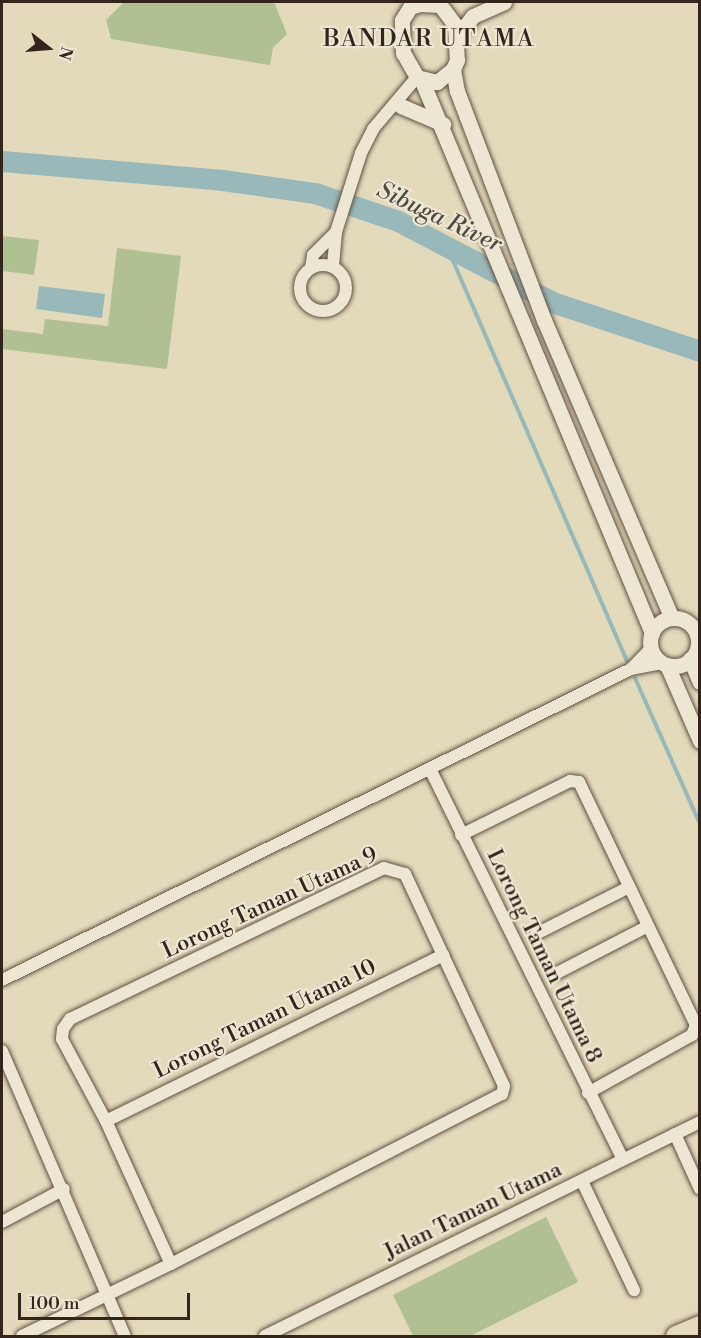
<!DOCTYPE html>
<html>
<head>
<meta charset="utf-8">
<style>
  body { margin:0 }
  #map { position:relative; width:701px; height:1338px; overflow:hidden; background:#e3d9bb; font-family:"Libre Bodoni",serif }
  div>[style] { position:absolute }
  .green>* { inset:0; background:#b1c092 }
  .water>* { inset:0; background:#99b8ba }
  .stream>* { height:4px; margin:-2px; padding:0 2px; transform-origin:2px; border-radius:2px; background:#99b8ba }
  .river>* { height:21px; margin:-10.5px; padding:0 10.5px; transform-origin:10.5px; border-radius:10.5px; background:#99b8ba }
  .roads { filter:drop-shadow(0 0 2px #5f5243) drop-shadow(0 0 2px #5f5243) }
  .minor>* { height:12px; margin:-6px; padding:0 6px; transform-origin:6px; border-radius:6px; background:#ede6d3 }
  .minor>.ring { margin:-6px; padding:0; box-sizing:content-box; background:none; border:12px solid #ede6d3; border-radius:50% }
  .tertiary>* { height:15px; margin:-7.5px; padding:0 7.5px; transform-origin:7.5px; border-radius:7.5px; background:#ede6d3 }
  .tertiary>.ring { margin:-7.5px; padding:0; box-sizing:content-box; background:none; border:15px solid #ede6d3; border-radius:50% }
  .trunk>* { height:21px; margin:-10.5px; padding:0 10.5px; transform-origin:10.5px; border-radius:10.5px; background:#e3d9bb }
  span { translate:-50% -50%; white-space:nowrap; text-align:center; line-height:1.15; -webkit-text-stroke:4.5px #ede6d3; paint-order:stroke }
  .street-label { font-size:22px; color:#33251b }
  .neighbourhood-label { font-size:24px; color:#33251b; letter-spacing:1.5px }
  .water-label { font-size:24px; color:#4c4a43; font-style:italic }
  .frame { position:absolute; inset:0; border:3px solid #33251b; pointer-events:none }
  .north { position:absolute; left:18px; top:18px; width:60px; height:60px; -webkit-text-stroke:4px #ede6d3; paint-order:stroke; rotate:107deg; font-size:16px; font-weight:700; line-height:24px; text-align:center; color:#33251b }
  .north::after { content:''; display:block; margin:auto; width:21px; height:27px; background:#33251b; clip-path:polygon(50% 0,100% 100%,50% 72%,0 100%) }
  .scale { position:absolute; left:18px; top:1293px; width:172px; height:27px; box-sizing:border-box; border:3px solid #33251b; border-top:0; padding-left:8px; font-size:18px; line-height:21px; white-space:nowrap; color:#33251b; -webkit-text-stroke:4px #ede6d3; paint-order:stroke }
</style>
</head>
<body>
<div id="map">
  <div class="green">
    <i style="clip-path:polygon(124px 2px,274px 2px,287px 34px,273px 48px,270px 65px,111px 39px,106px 20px)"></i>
    <i style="clip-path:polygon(2px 236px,39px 240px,34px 275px,3px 271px,2px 284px)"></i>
    <i style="clip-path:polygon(117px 248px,181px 256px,167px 369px,2px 349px,2px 329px,43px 334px,45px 319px,108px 326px)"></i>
    <i style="clip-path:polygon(546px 1217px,578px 1282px,470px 1336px,413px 1336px,393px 1295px)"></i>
  </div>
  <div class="water">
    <i style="clip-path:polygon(39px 286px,105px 294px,102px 318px,36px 309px)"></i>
  </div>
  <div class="stream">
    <i style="left:447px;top:247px;width:451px;rotate:66.5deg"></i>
    <i style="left:635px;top:678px;width:160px;rotate:66deg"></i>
  </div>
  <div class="river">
    <i style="left:2px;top:161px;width:221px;rotate:4.9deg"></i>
    <i style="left:222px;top:180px;width:94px;rotate:8deg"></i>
    <i style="left:315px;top:193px;width:88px;rotate:18.6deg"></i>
    <i style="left:398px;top:221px;width:174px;rotate:27.7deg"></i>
    <i style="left:552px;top:302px;width:156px;rotate:18.3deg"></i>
  </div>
  <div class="roads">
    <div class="minor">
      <i class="ring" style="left:300px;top:265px;width:34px;height:34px"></i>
      <i style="left:333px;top:266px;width:34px;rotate:-85deg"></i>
      <i style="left:336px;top:232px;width:83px;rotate:-72.4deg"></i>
      <i style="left:361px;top:153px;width:27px;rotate:-63deg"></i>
      <i style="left:373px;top:129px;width:68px;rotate:-49.8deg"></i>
      <i style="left:311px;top:268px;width:13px;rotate:-81deg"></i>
      <i style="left:313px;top:255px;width:33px;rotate:-45deg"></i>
      <i style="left:631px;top:669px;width:29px;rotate:-46deg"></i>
      <i style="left:430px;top:769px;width:435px;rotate:63.7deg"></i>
      <i style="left:461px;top:835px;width:122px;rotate:-26.4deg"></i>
      <i style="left:570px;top:781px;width:9px;rotate:6deg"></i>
      <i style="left:579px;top:782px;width:270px;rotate:64.3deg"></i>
      <i style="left:696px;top:1025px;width:11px;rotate:112deg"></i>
      <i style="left:692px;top:1035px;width:119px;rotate:150.9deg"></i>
      <i style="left:536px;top:934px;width:104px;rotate:-26.8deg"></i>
      <i style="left:557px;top:973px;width:102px;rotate:-27.3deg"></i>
      <i style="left:2px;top:980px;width:702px;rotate:-26.31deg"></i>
      <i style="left:631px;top:669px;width:32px;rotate:-11deg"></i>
      <i style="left:2px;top:1051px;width:310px;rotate:66.7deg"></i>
      <i style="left:106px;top:1121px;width:376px;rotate:-26.2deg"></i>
      <i style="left:675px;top:1134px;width:60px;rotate:65.6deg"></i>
      <i style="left:582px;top:1181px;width:121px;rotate:64.5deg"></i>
      <i style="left:2px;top:1222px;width:70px;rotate:-28deg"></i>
      <i style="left:22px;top:1336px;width:165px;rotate:-25.8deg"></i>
      <i style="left:171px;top:1264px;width:372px;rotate:-27.2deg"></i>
      <i style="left:502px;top:1094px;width:8px;rotate:-76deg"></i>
      <i style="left:504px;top:1086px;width:234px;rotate:-115deg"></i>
      <i style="left:405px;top:874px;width:22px;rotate:-164deg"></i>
      <i style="left:384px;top:868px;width:348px;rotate:154.3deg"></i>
      <i style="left:70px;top:1019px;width:12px;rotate:125deg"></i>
      <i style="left:63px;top:1029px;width:10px;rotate:96deg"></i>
      <i style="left:62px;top:1039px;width:93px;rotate:61.8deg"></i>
      <i style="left:106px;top:1121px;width:157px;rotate:65.6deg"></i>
      <i style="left:265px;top:1336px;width:485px;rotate:-26.2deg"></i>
    </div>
    <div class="tertiary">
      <i style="left:420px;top:4px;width:20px;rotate:3deg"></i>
      <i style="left:440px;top:5px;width:25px;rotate:53deg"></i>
      <i style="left:455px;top:25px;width:35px;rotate:87deg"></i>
      <i style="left:457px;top:60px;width:10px;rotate:114deg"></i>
      <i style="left:453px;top:69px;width:21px;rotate:141deg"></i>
      <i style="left:437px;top:82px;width:21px;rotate:-166deg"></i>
      <i style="left:417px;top:77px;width:28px;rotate:-120deg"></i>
      <i style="left:403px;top:53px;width:33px;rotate:-92deg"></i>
      <i style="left:402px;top:20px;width:15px;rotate:-58deg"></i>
      <i style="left:410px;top:7px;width:10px;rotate:-17deg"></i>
      <i style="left:457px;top:37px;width:26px;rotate:-53deg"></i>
      <i style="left:473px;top:16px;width:34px;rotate:-24deg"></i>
      <i style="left:453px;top:69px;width:22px;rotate:80deg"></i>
      <i style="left:457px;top:91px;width:245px;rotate:69.2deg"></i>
      <i style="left:544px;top:320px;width:324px;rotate:66.8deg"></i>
      <i style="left:422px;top:81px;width:598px;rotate:67.38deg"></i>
      <i style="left:401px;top:106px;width:46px;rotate:23.2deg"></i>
      <i class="ring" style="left:650px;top:618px;width:33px;height:33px"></i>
      <i style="left:690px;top:659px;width:25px;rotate:67deg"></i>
      <i style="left:667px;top:665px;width:83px;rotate:66.5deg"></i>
    </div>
    <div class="trunk">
      <i style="left:676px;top:1336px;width:26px;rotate:-23deg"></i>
    </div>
  </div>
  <div class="street-label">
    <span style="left:270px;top:903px;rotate:-25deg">Lorong Taman Utama 9</span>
    <span style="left:544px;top:956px;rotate:64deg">Lorong Taman Utama 8</span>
    <span style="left:265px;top:1019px;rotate:-26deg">Lorong Taman Utama 10</span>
    <span style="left:473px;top:1211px;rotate:-26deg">Jalan Taman Utama</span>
  </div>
  <div class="neighbourhood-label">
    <span style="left:429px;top:40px">BANDAR UTAMA</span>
  </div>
  <div class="water-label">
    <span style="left:439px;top:218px;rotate:25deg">Sibuga River</span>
  </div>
  <div class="frame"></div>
  <div class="north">N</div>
  <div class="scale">100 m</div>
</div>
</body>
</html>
